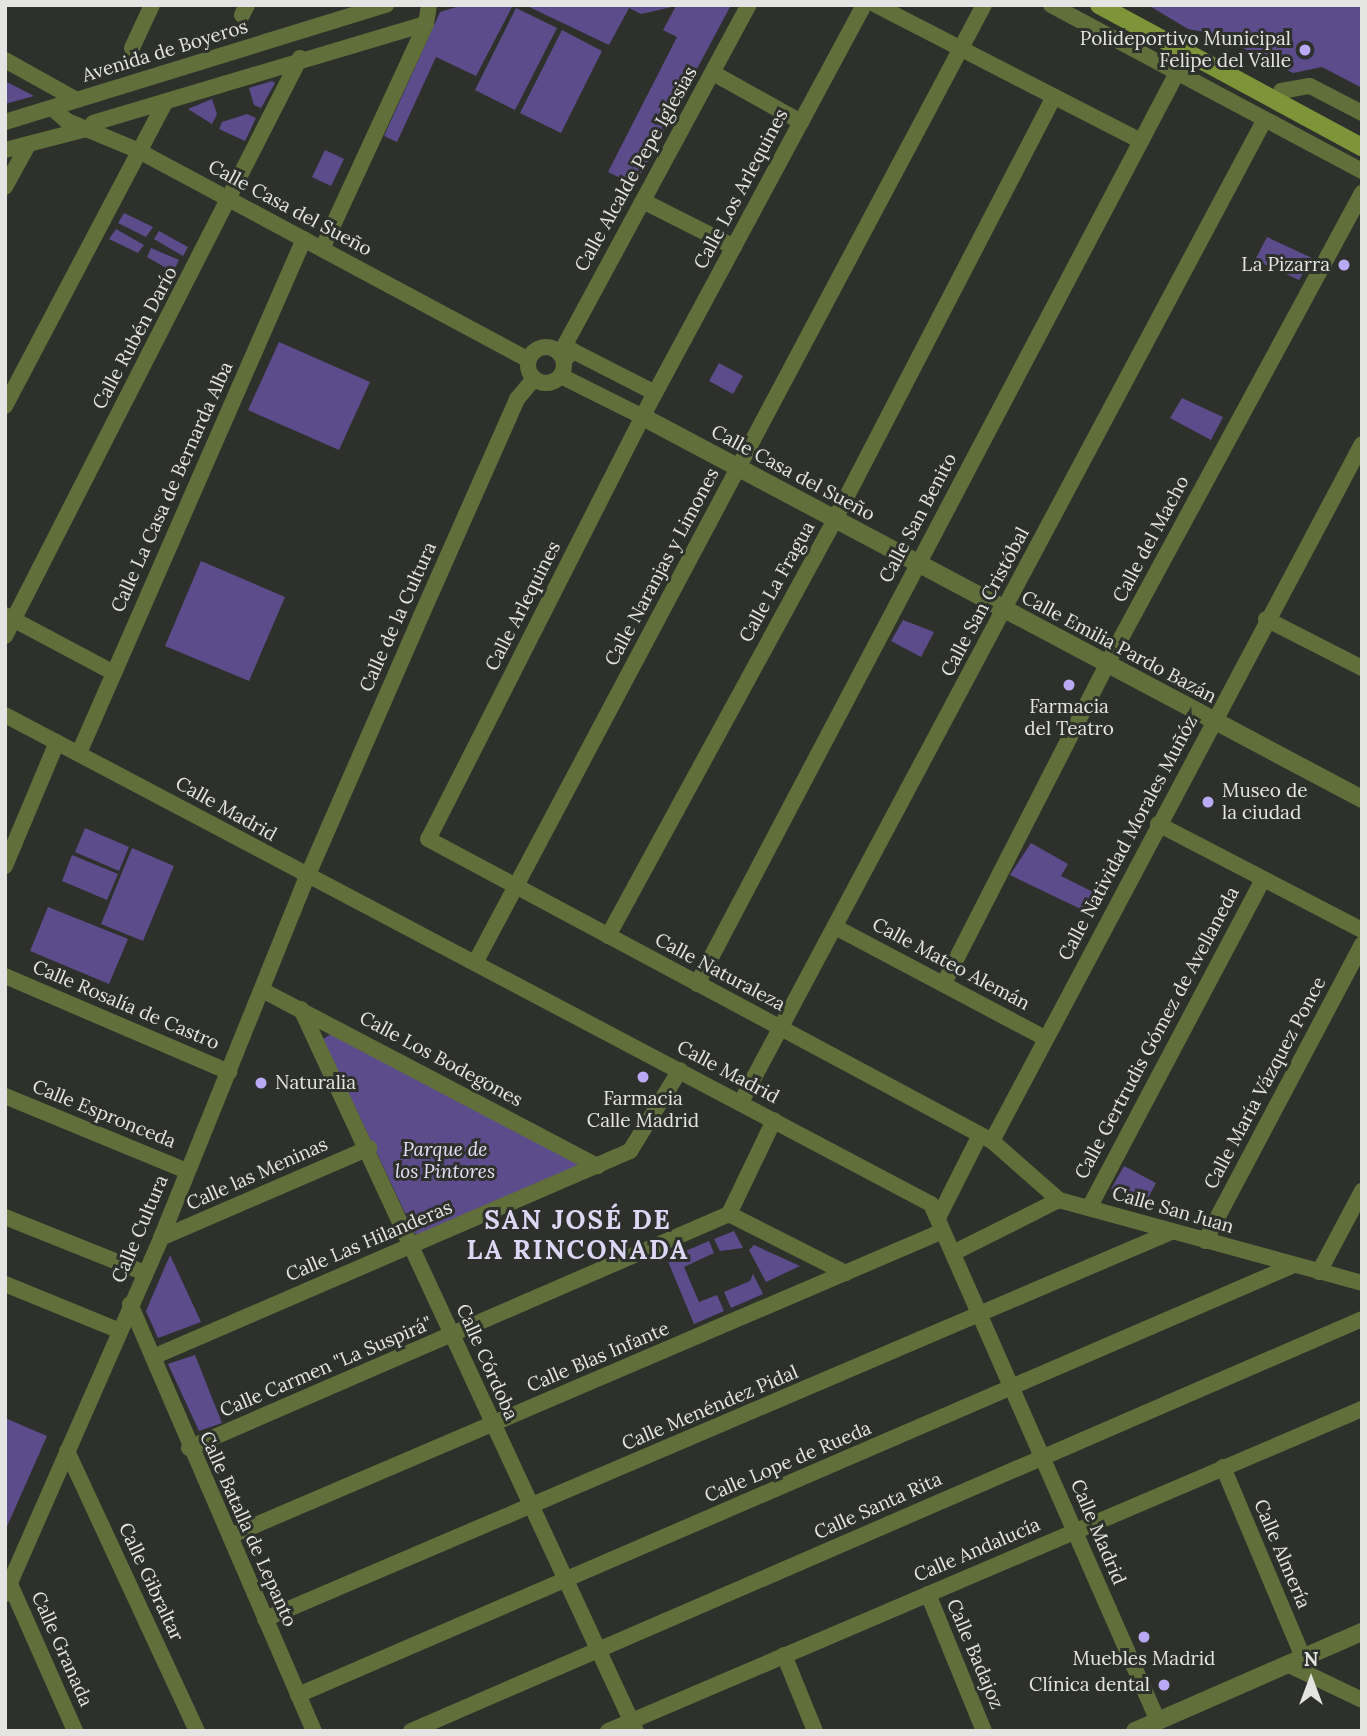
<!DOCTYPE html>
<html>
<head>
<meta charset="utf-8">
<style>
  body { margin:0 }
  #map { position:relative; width:1367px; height:1736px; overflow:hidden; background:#2e302b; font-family:Lora,serif }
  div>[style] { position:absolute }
  .green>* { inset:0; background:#5c4c8b }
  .minor>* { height:16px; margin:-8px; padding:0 8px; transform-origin:8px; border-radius:8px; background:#61703a }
  .minor>.ring { margin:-8px; padding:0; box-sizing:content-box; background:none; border:16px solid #61703a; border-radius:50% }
  .tertiary>* { height:18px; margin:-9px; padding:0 9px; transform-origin:9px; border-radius:9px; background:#61703a }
  .secondary>* { height:18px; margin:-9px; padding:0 9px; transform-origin:9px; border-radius:9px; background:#7d9439 }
  .dots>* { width:19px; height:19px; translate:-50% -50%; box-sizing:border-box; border:4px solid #2e302b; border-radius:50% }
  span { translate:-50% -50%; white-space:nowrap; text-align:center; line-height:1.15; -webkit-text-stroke:6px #2e302b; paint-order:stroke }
  .poi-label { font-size:19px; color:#e4e5e2 }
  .right { translate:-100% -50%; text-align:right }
  .left { translate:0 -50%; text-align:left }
  .street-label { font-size:19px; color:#e4e5e2 }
  .park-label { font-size:19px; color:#e4e1f6; font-style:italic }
  .district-label { font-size:26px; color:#ddd7f5; font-weight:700; letter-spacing:2px }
  .frame { position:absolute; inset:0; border:7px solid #e4e5e2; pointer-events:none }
  .north { position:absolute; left:1276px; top:1645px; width:70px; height:70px; -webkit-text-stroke:5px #2e302b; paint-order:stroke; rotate:0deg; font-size:19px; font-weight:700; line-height:28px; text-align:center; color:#e4e5e2 }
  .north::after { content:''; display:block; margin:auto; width:24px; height:32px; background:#e4e5e2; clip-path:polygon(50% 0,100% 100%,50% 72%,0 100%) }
</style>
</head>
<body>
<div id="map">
  <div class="green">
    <i style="clip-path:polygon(463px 5px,513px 5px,476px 76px,436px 57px,397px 142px,384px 136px,440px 12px)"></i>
    <i style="clip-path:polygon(525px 5px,731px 5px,635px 185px,608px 172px,677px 37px,663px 30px,676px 6px,641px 14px,629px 8px,609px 45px)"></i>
    <i style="clip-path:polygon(1148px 5px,1362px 5px,1362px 88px,1322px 67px,1293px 73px,1215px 34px,1188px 29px)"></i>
    <i style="clip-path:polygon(516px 8px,557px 28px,515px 110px,475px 90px)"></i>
    <i style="clip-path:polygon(562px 30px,602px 51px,561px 133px,520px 113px)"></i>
    <i style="clip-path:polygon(5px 81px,34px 96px,5px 104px)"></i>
    <i style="clip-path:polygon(272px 81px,275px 83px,261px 108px,254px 105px,249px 88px)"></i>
    <i style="clip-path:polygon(212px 99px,217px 114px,212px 124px,188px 109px)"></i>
    <i style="clip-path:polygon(247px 114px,256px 118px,245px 141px,219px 129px,222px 122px)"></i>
    <i style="clip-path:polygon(325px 150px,344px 159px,331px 186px,312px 177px)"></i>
    <i style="clip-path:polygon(124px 213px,153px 227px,146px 237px,118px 223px)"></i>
    <i style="clip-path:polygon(116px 229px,144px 245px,138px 253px,109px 239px)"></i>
    <i style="clip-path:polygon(159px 231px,188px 247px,183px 256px,154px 239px)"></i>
    <i style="clip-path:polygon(1267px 237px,1312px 258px,1299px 280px,1255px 260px)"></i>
    <i style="clip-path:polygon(151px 248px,179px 260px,173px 272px,147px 257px)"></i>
    <i style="clip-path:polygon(279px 342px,370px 382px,339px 450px,248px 410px)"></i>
    <i style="clip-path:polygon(719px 363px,743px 376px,733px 394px,709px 381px)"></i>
    <i style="clip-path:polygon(1182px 398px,1223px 417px,1211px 440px,1170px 418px)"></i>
    <i style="clip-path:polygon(201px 561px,285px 597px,249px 681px,165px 646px)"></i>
    <i style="clip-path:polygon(903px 620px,934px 632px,921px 657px,891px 641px)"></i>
    <i style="clip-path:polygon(85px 828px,129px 847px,119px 871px,75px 852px)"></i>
    <i style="clip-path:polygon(1031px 843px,1068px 864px,1061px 876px,1099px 895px,1089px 913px,1010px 875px)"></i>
    <i style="clip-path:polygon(132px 848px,174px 866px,143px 941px,101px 924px)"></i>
    <i style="clip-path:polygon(72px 855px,118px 874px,107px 900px,62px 881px)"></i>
    <i style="clip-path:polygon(48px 907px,128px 939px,109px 984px,30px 951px)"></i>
    <i style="clip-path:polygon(333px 1033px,577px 1163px,577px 1166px,424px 1236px,415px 1234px,323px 1039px)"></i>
    <i style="clip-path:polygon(1124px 1166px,1156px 1183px,1147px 1200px,1111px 1189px)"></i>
    <i style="clip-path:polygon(734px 1231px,743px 1248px,720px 1251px,714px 1239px)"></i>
    <i style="clip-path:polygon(709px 1241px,714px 1253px,684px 1267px,699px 1302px,717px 1295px,724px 1311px,694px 1324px,667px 1259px)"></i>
    <i style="clip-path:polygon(754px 1245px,800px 1266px,766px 1282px,749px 1250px)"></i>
    <i style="clip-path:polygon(170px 1255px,201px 1322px,158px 1338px,146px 1311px)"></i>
    <i style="clip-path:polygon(753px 1274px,763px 1294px,731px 1308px,724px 1292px,750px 1281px)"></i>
    <i style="clip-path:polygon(195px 1355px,222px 1423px,199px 1431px,168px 1364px)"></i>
    <i style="clip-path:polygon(5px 1418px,47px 1436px,5px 1531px)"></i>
  </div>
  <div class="minor">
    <i style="left:864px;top:5px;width:460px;rotate:118.3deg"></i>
    <i style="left:646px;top:410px;width:481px;rotate:116.9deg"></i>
    <i style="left:428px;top:839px;width:640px;rotate:28.17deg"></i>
    <i style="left:992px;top:1141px;width:89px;rotate:41.4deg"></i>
    <i style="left:1059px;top:1200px;width:314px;rotate:15.3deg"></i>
    <i style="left:876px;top:5px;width:298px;rotate:27.2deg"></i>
    <i style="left:1051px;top:5px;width:353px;rotate:28.1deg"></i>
    <i style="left:242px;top:15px;width:11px;rotate:-63deg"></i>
    <i style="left:132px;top:48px;width:47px;rotate:-65.1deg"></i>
    <i style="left:5px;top:60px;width:82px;rotate:29.1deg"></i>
    <i style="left:713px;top:73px;width:101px;rotate:29.1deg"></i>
    <i style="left:1281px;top:91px;width:29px;rotate:-10deg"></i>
    <i style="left:1310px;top:86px;width:59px;rotate:27.4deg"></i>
    <i style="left:52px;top:108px;width:20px;rotate:41deg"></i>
    <i style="left:67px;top:121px;width:78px;rotate:22.6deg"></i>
    <i style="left:139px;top:151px;width:442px;rotate:28.2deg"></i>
    <i style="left:5px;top:122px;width:399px;rotate:-17.1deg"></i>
    <i style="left:93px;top:123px;width:347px;rotate:-16.6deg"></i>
    <i style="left:5px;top:150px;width:81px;rotate:-14.4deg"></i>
    <i style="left:5px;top:187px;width:48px;rotate:-61.3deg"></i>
    <i style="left:643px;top:201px;width:102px;rotate:26.8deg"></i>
    <i style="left:322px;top:249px;width:248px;rotate:-65.2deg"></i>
    <i style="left:426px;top:24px;width:19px;rotate:-81deg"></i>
    <i class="ring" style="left:528px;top:347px;width:20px;height:20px"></i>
    <i style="left:560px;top:354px;width:397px;rotate:-61.6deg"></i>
    <i style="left:564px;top:360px;width:13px;rotate:-45deg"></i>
    <i style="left:573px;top:351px;width:92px;rotate:27.1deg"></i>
    <i style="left:561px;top:376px;width:92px;rotate:26.6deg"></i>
    <i style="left:5px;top:406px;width:344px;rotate:-62.2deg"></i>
    <i style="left:5px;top:615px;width:123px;rotate:28deg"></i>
    <i style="left:1266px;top:619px;width:108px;rotate:27deg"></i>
    <i style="left:5px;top:636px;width:649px;rotate:-62.96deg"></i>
    <i style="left:5px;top:715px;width:1047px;rotate:27.84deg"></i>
    <i style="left:931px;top:1204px;width:565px;rotate:66.3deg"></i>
    <i style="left:79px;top:753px;width:561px;rotate:-66.36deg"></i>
    <i style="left:1158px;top:824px;width:230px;rotate:27.5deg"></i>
    <i style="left:5px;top:866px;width:134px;rotate:-67.2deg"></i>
    <i style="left:837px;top:928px;width:235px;rotate:27.9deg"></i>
    <i style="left:608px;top:936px;width:475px;rotate:-61.4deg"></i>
    <i style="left:835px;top:519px;width:476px;rotate:-62.6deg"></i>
    <i style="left:475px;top:963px;width:1085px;rotate:-62.02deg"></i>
    <i style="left:5px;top:976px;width:244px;rotate:23.2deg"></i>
    <i style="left:944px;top:983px;width:358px;rotate:-62.9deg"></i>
    <i style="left:1107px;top:664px;width:536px;rotate:-61.57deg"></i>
    <i style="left:697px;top:984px;width:1030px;rotate:-62.22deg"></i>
    <i style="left:264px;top:991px;width:377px;rotate:27.7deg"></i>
    <i style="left:301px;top:1009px;width:796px;rotate:65.11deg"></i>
    <i style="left:5px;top:1096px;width:197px;rotate:22.4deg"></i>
    <i style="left:741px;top:1102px;width:1112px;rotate:-61.94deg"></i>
    <i style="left:992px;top:1141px;width:789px;rotate:-62.04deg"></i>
    <i style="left:1089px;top:1208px;width:372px;rotate:-62.1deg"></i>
    <i style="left:729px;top:1214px;width:131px;rotate:26.8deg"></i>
    <i style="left:5px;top:1217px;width:151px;rotate:21.8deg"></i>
    <i style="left:938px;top:1218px;width:93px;rotate:-63.2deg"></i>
    <i style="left:161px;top:1238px;width:227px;rotate:-23.4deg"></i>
    <i style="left:1205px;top:1241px;width:336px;rotate:-62.1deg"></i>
    <i style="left:953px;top:1253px;width:119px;rotate:-26.6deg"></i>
    <i style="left:1319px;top:1272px;width:92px;rotate:-62deg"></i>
    <i style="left:5px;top:1284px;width:122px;rotate:22.2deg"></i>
    <i style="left:130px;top:1304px;width:465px;rotate:66.7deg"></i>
    <i style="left:153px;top:1357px;width:520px;rotate:-23.36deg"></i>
    <i style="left:630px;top:1151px;width:95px;rotate:-58.3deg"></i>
    <i style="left:189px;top:1448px;width:589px;rotate:-23.43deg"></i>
    <i style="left:729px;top:1214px;width:104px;rotate:-64.4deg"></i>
    <i style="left:67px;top:1451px;width:309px;rotate:65.1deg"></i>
    <i style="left:1223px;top:1467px;width:206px;rotate:67.2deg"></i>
    <i style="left:230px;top:1536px;width:775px;rotate:-23.16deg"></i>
    <i style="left:10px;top:1584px;width:161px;rotate:66.1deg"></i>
    <i style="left:5px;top:1594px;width:389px;rotate:-66.3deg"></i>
    <i style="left:161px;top:1238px;width:389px;rotate:-68deg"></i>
    <i style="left:307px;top:877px;width:285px;rotate:-66.4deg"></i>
    <i style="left:421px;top:616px;width:237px;rotate:-66.1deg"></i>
    <i style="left:517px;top:399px;width:26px;rotate:-50deg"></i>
    <i style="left:928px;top:1594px;width:148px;rotate:67.8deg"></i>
    <i style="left:265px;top:1619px;width:985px;rotate:-23.13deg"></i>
    <i style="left:784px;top:1655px;width:82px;rotate:67.8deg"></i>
    <i style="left:1287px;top:1664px;width:83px;rotate:25.6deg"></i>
    <i style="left:298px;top:1695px;width:1085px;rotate:-23.35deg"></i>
    <i style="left:411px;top:1731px;width:1036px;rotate:-23.42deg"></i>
    <i style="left:608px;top:1731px;width:820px;rotate:-23.13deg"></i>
  </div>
  <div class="tertiary">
    <i style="left:643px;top:417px;width:814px;rotate:27.98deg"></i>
    <i style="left:1135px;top:1731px;width:248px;rotate:-23.6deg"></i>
  </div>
  <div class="secondary">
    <i style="left:1099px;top:5px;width:299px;rotate:28.4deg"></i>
  </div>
  <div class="dots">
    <i style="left:1305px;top:50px;background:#baaaf6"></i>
    <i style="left:1344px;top:265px;background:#baaaf6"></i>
    <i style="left:1069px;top:685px;background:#baaaf6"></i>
    <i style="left:1208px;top:802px;background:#baaaf6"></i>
    <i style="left:643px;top:1077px;background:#baaaf6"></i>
    <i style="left:261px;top:1083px;background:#baaaf6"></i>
    <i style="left:1144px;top:1637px;background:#baaaf6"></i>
    <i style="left:1164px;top:1685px;background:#baaaf6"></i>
  </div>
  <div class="poi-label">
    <span class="right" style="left:1291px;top:50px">Polideportivo Municipal<br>Felipe del Valle</span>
    <span class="right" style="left:1330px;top:265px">La Pizarra</span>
    <span style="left:1069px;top:718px">Farmacia<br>del Teatro</span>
    <span class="left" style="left:1222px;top:802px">Museo de<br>la ciudad</span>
    <span class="left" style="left:275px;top:1083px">Naturalia</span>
    <span style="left:643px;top:1110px">Farmacia<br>Calle Madrid</span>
    <span style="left:1144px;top:1659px">Muebles Madrid</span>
    <span class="right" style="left:1150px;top:1685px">Clínica dental</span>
  </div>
  <div class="street-label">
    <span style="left:165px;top:51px;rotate:-17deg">Avenida de Boyeros</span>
    <span style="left:636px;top:169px;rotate:-61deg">Calle Alcalde Pepe Iglesias</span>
    <span style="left:741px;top:189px;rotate:-62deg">Calle Los Arlequines</span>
    <span style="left:290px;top:208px;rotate:28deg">Calle Casa del Sueño</span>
    <span style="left:135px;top:338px;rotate:-62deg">Calle Rubén Darío</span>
    <span style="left:793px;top:473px;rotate:28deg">Calle Casa del Sueño</span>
    <span style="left:172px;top:487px;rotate:-66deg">Calle La Casa de Bernarda Alba</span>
    <span style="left:918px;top:518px;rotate:-62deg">Calle San Benito</span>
    <span style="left:1151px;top:539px;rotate:-62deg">Calle del Macho</span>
    <span style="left:662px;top:567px;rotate:-62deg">Calle Naranjas y Limones</span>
    <span style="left:777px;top:582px;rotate:-61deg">Calle La Fragua</span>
    <span style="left:985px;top:602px;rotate:-62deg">Calle San Cristóbal</span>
    <span style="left:523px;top:606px;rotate:-63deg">Calle Arlequines</span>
    <span style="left:398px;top:617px;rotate:-66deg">Calle de la Cultura</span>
    <span style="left:1119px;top:647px;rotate:28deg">Calle Emilia Pardo Bazán</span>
    <span style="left:226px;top:809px;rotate:29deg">Calle Madrid</span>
    <span style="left:1128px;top:838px;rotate:-62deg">Calle Natividad Morales Muñóz</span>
    <span style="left:951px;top:964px;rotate:28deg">Calle Mateo Alemán</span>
    <span style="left:720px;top:972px;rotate:28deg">Calle Naturaleza</span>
    <span style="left:126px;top:1005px;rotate:23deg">Calle Rosalía de Castro</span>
    <span style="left:1157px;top:1033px;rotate:-62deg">Calle Gertrudis Gómez de Avellaneda</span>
    <span style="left:441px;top:1059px;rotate:28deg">Calle Los Bodegones</span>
    <span style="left:728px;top:1072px;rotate:28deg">Calle Madrid</span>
    <span style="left:1265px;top:1083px;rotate:-62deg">Calle María Vázquez Ponce</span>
    <span style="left:104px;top:1114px;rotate:22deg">Calle Espronceda</span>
    <span style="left:257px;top:1174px;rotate:-24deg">Calle las Meninas</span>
    <span style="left:1173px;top:1210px;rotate:16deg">Calle San Juan</span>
    <span style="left:140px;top:1229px;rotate:-67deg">Calle Cultura</span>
    <span style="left:369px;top:1241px;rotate:-23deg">Calle Las Hilanderas</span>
    <span style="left:598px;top:1357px;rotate:-23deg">Calle Blas Infante</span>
    <span style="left:487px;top:1362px;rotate:66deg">Calle Córdoba</span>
    <span style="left:326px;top:1367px;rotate:-23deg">Calle Carmen "La Suspirá"</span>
    <span style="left:710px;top:1408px;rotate:-23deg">Calle Menéndez Pidal</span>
    <span style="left:788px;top:1462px;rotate:-23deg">Calle Lope de Rueda</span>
    <span style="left:878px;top:1506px;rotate:-24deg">Calle Santa Rita</span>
    <span style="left:248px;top:1529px;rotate:66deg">Calle Batalla de Lepanto</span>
    <span style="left:1098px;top:1532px;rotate:67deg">Calle Madrid</span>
    <span style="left:977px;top:1550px;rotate:-23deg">Calle Andalucía</span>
    <span style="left:1282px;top:1554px;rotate:67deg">Calle Almería</span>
    <span style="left:151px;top:1582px;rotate:65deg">Calle Gibraltar</span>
    <span style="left:62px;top:1649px;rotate:66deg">Calle Granada</span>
    <span style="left:975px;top:1654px;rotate:67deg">Calle Badajoz</span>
  </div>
  <div class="park-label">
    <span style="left:445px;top:1161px">Parque de<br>los Pintores</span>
  </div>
  <div class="district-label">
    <span style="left:578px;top:1235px">SAN JOSÉ DE<br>LA RINCONADA</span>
  </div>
  <div class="frame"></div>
  <div class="north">N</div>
</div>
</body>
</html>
